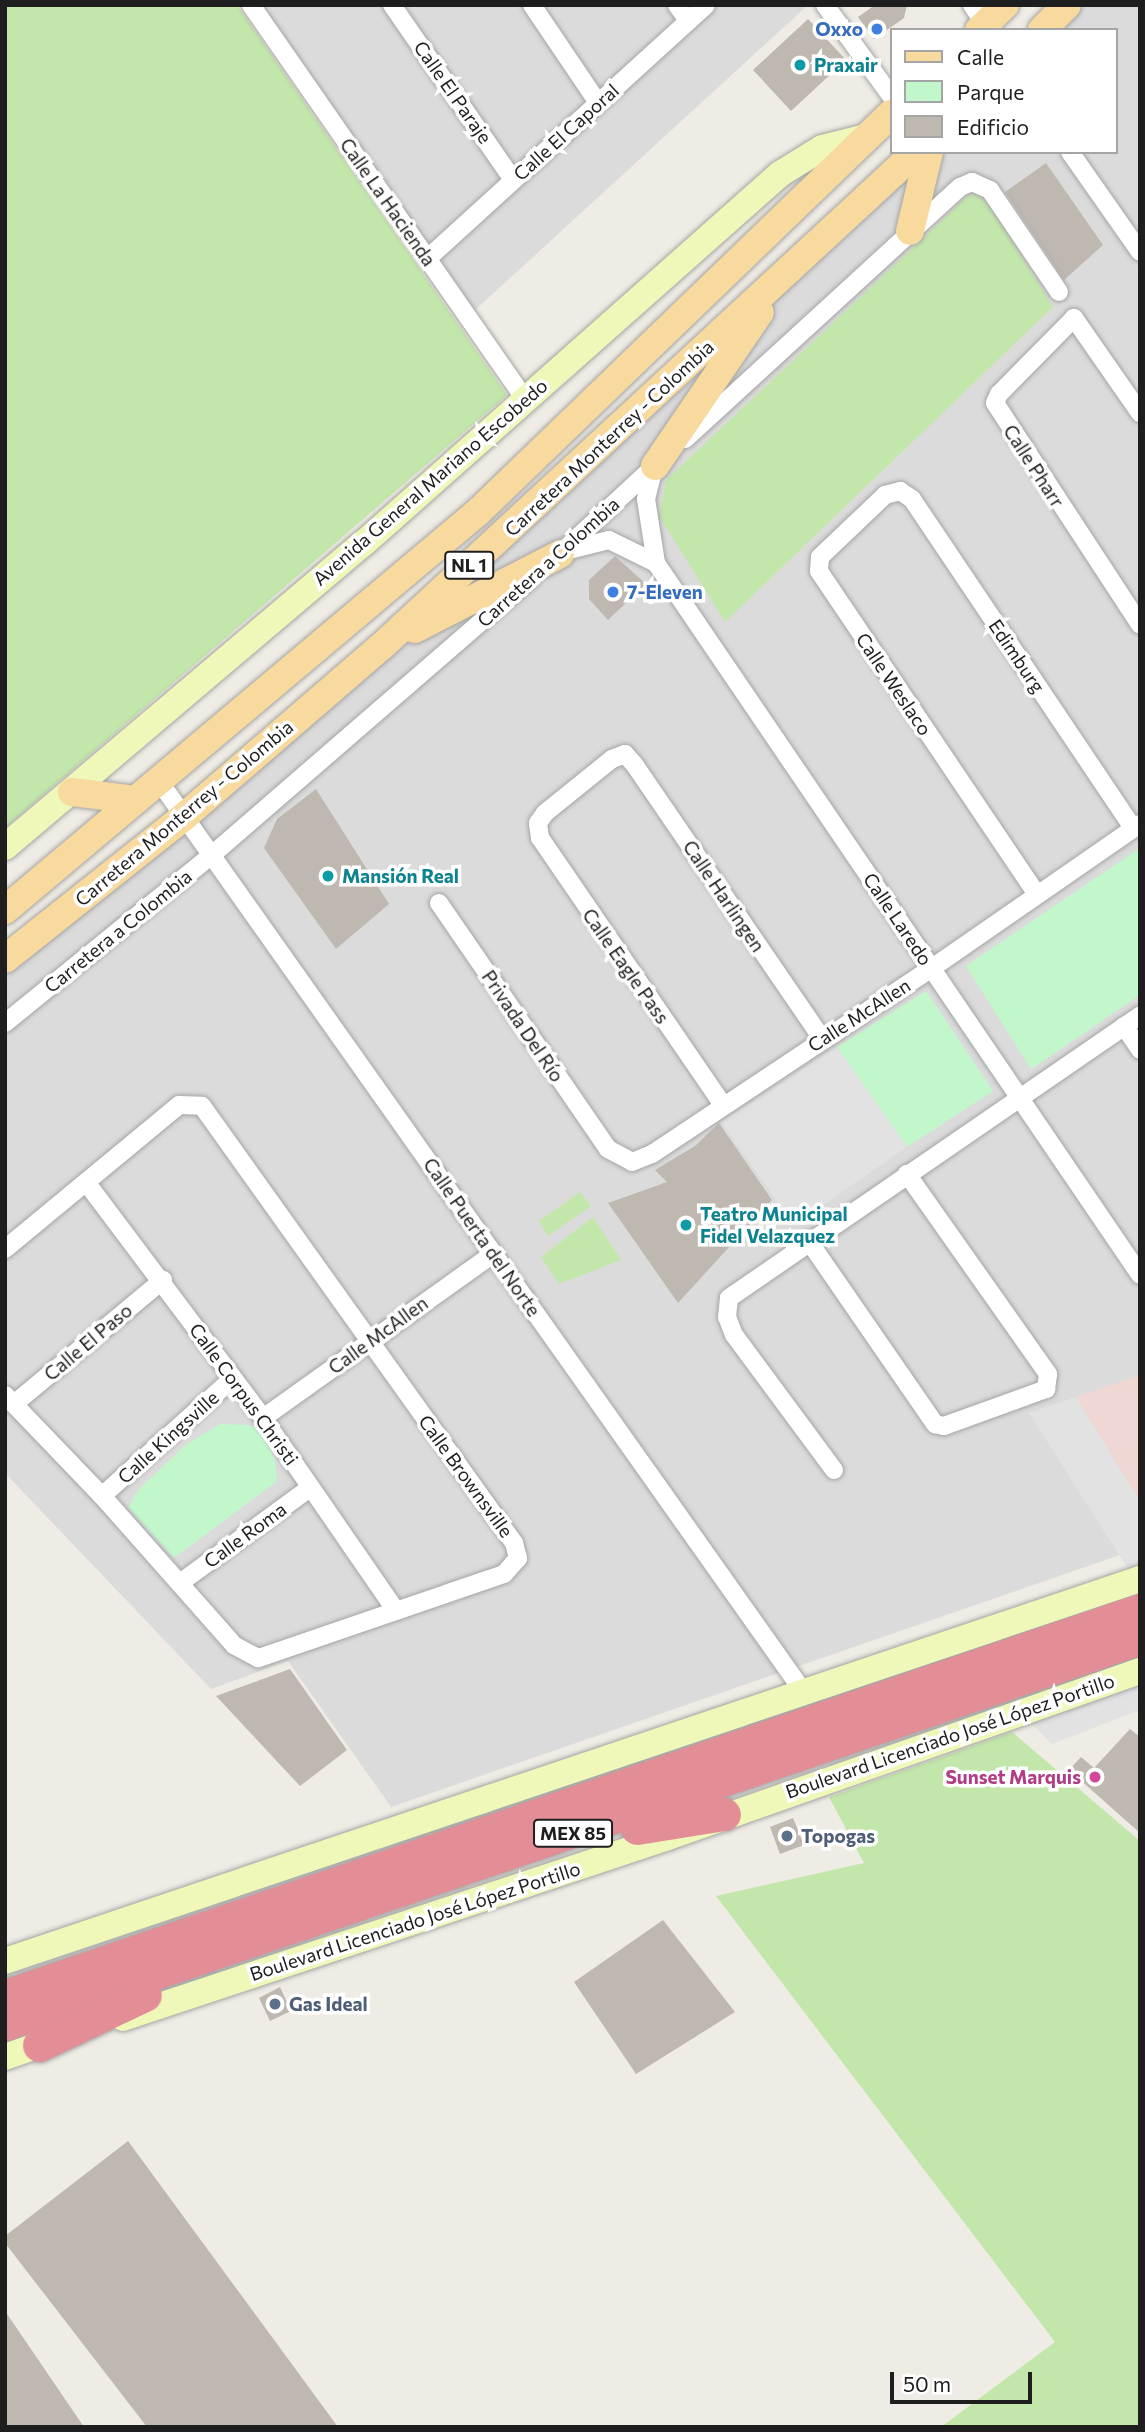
<!DOCTYPE html>
<html>
<head>
<meta charset="utf-8">
<style>
  body { margin:0 }
  #map { position:relative; width:1145px; height:2432px; overflow:hidden; background:#eeece4; font-family:Commissioner,sans-serif }
  div>[style] { position:absolute }
  .residential>* { inset:0; background:#dcdbdb }
  .commercial>* { inset:0; background:#efd7d4 }
  .grass>* { inset:0; background:#c3e7ab }
  .park>* { inset:0; background:#c2f7cb }
  .parking>* { inset:0; background:#e2e2e2 }
  .building>* { inset:0; background:#bfb8b1 }
  .roads { filter:drop-shadow(0 0 2px #a5a5a5) drop-shadow(0 0 2px #a5a5a5) }
  .street>* { height:18px; margin:-9px; padding:0 9px; transform-origin:9px; border-radius:9px; background:#fff }
  .secondary>* { height:26px; margin:-13px; padding:0 13px; transform-origin:13px; border-radius:13px; background:#eff7b9 }
  .primary>* { height:28px; margin:-14px; padding:0 14px; transform-origin:14px; border-radius:14px; background:#f8da9f }
  .highway>* { height:33px; margin:-16.5px; padding:0 16.5px; transform-origin:16.5px; border-radius:16.5px; background:#e38e96 }
  .dots>* { width:19px; height:19px; translate:-50% -50%; box-sizing:border-box; border:4px solid #fff; border-radius:50% }
  span { translate:-50% -50%; white-space:nowrap; text-align:center; line-height:1.15; -webkit-text-stroke:7px #fff; paint-order:stroke }
  .shield-label span { padding:2px 5px; background:#fff; border:2px solid; border-radius:5px; -webkit-text-stroke-width:0 }
  .shield-label { font-size:18px; color:#1e1e1e; font-weight:700 }
  .shop-label { font-size:19px; color:#366cbe; font-weight:700 }
  .right { translate:-100% -50%; text-align:right }
  .left { translate:0 -50%; text-align:left }
  .culture-label { font-size:19px; color:#0d838f; font-weight:700 }
  .street-label { font-size:19px; color:#1e1e1e }
  .hotel-label { font-size:19px; color:#b23c85; font-weight:700 }
  .service-label { font-size:19px; color:#4e5e75; font-weight:700 }
  .frame { position:absolute; inset:0; border:7px solid #1e1e1e; pointer-events:none }
  .legend { position:absolute; left:890px; top:28px; width:228px; height:126px; box-sizing:border-box; background:#fff; border:2px solid #a5a5a5; margin:0; padding:9px 12px; list-style:none; font-size:21px; color:#1e1e1e }
  .legend li { display:flex; align-items:center; gap:14px; height:35px }
  .legend b { width:35px; border:2px solid #a5a5a5 }
  .scale { position:absolute; left:890px; top:2372px; width:142px; height:32px; box-sizing:border-box; border:4px solid #1e1e1e; border-top:0; padding-left:9px; font-size:21px; line-height:24px; white-space:nowrap; color:#1e1e1e; -webkit-text-stroke:5px #fff; paint-order:stroke }
</style>
</head>
<body>
<div id="map">
  <div class="residential">
    <i style="clip-path:polygon(262px 5px,808px 5px,473px 312px)"></i>
    <i style="clip-path:polygon(1071px 5px,1140px 5px,1140px 1548px,391px 1807px,288px 1661px,211px 1689px,5px 1473px,5px 971px,914px 152px,1115px 152px,1115px 30px,1046px 30px)"></i>
  </div>
  <div class="commercial">
    <i style="clip-path:polygon(1140px 1375px,1138px 1427px,1140px 1502px,1076px 1397px)"></i>
  </div>
  <div class="grass">
    <i style="clip-path:polygon(5px 5px,237px 5px,507px 395px,5px 828px)"></i>
    <i style="clip-path:polygon(973px 191px,989px 204px,1053px 307px,725px 622px,659px 516px,666px 480px)"></i>
    <i style="clip-path:polygon(580px 1192px,591px 1206px,548px 1236px,539px 1221px)"></i>
    <i style="clip-path:polygon(593px 1217px,621px 1260px,559px 1284px,541px 1257px)"></i>
    <i style="clip-path:polygon(1012px 1732px,1140px 1841px,1140px 2427px,941px 2427px,1055px 2342px,716px 1896px,864px 1863px,829px 1797px)"></i>
  </div>
  <div class="park">
    <i style="clip-path:polygon(1140px 848px,1140px 995px,1031px 1069px,966px 966px)"></i>
    <i style="clip-path:polygon(926px 991px,993px 1091px,907px 1147px,837px 1047px)"></i>
    <i style="clip-path:polygon(220px 1424px,248px 1425px,263px 1431px,275px 1461px,277px 1481px,174px 1558px,128px 1507px,140px 1488px,186px 1445px)"></i>
  </div>
  <div class="parking">
    <i style="clip-path:polygon(837px 1047px,907px 1147px,794px 1225px,721px 1122px)"></i>
    <i style="clip-path:polygon(1076px 1397px,1140px 1502px,1140px 1564px,1128px 1569px,1029px 1413px)"></i>
    <i style="clip-path:polygon(1140px 1679px,1140px 1710px,1052px 1744px,1028px 1720px)"></i>
  </div>
  <div class="building">
    <i style="clip-path:polygon(875px 5px,907px 5px,904px 18px,874px 39px,858px 17px)"></i>
    <i style="clip-path:polygon(808px 19px,846px 60px,791px 111px,753px 70px)"></i>
    <i style="clip-path:polygon(1046px 163px,1103px 245px,1064px 280px,1005px 192px)"></i>
    <i style="clip-path:polygon(615px 556px,646px 584px,608px 620px,589px 599px,589px 580px)"></i>
    <i style="clip-path:polygon(316px 789px,389px 904px,336px 949px,264px 848px,277px 819px)"></i>
    <i style="clip-path:polygon(719px 1123px,772px 1200px,678px 1303px,608px 1203px,667px 1182px,655px 1170px,695px 1146px)"></i>
    <i style="clip-path:polygon(290px 1669px,347px 1750px,300px 1786px,216px 1696px)"></i>
    <i style="clip-path:polygon(1130px 1729px,1140px 1737px,1140px 1833px,1069px 1770px,1081px 1757px,1094px 1768px)"></i>
    <i style="clip-path:polygon(793px 1818px,804px 1845px,780px 1854px,770px 1827px)"></i>
    <i style="clip-path:polygon(663px 1920px,735px 2012px,636px 2074px,574px 1982px)"></i>
    <i style="clip-path:polygon(280px 1987px,291px 2011px,270px 2021px,259px 1998px)"></i>
    <i style="clip-path:polygon(128px 2141px,338px 2427px,147px 2427px,5px 2243px,5px 2236px)"></i>
    <i style="clip-path:polygon(5px 2311px,84px 2427px,5px 2427px)"></i>
  </div>
  <div class="roads">
    <div class="street">
      <i style="left:251px;top:5px;width:480px;rotate:55.2deg"></i>
      <i style="left:392px;top:5px;width:213px;rotate:55.3deg"></i>
      <i style="left:532px;top:5px;width:118px;rotate:56deg"></i>
      <i style="left:677px;top:5px;width:19px;rotate:55deg"></i>
      <i style="left:825px;top:5px;width:112px;rotate:54deg"></i>
      <i style="left:972px;top:5px;width:23px;rotate:56deg"></i>
      <i style="left:1070px;top:152px;width:122px;rotate:55deg"></i>
      <i style="left:427px;top:259px;width:377px;rotate:-42.3deg"></i>
      <i style="left:1140px;top:413px;width:116px;rotate:-124.8deg"></i>
      <i style="left:1074px;top:318px;width:107px;rotate:134.6deg"></i>
      <i style="left:999px;top:394px;width:10px;rotate:114deg"></i>
      <i style="left:995px;top:403px;width:265px;rotate:56.8deg"></i>
      <i style="left:685px;top:439px;width:373px;rotate:-42.5deg"></i>
      <i style="left:960px;top:187px;width:13px;rotate:-23deg"></i>
      <i style="left:972px;top:182px;width:20px;rotate:24deg"></i>
      <i style="left:990px;top:190px;width:123px;rotate:55.9deg"></i>
      <i style="left:654px;top:467px;width:33px;rotate:104deg"></i>
      <i style="left:646px;top:499px;width:65px;rotate:81.1deg"></i>
      <i style="left:656px;top:563px;width:861px;rotate:55.79deg"></i>
      <i style="left:569px;top:550px;width:41px;rotate:-14deg"></i>
      <i style="left:609px;top:540px;width:52px;rotate:26.1deg"></i>
      <i style="left:553px;top:560px;width:147px;rotate:-42.8deg"></i>
      <i style="left:159px;top:781px;width:1118px;rotate:54.72deg"></i>
      <i style="left:1036px;top:893px;width:388px;rotate:-124deg"></i>
      <i style="left:819px;top:571px;width:14px;rotate:-86deg"></i>
      <i style="left:820px;top:557px;width:90px;rotate:-43.6deg"></i>
      <i style="left:885px;top:495px;width:16px;rotate:-15deg"></i>
      <i style="left:900px;top:491px;width:14px;rotate:34deg"></i>
      <i style="left:912px;top:499px;width:396px;rotate:56.1deg"></i>
      <i style="left:439px;top:903px;width:298px;rotate:55.5deg"></i>
      <i style="left:608px;top:1149px;width:27px;rotate:28deg"></i>
      <i style="left:632px;top:1162px;width:22px;rotate:-22deg"></i>
      <i style="left:652px;top:1154px;width:336px;rotate:-33.6deg"></i>
      <i style="left:932px;top:968px;width:253px;rotate:-34.7deg"></i>
      <i style="left:5px;top:1023px;width:268px;rotate:-39.1deg"></i>
      <i style="left:213px;top:854px;width:422px;rotate:-40.9deg"></i>
      <i style="left:1124px;top:1026px;width:29px;rotate:56deg"></i>
      <i style="left:723px;top:1105px;width:324px;rotate:-124.4deg"></i>
      <i style="left:540px;top:838px;width:15px;rotate:-98deg"></i>
      <i style="left:538px;top:823px;width:12px;rotate:-55deg"></i>
      <i style="left:545px;top:813px;width:86px;rotate:-38.9deg"></i>
      <i style="left:612px;top:759px;width:14px;rotate:-21deg"></i>
      <i style="left:625px;top:754px;width:13px;rotate:48deg"></i>
      <i style="left:634px;top:764px;width:333px;rotate:55.6deg"></i>
      <i style="left:86px;top:1182px;width:295px;rotate:53.1deg"></i>
      <i style="left:263px;top:1418px;width:234px;rotate:55.4deg"></i>
      <i style="left:808px;top:1240px;width:224px;rotate:55.4deg"></i>
      <i style="left:935px;top:1424px;width:9px;rotate:13deg"></i>
      <i style="left:944px;top:1426px;width:109px;rotate:-19.9deg"></i>
      <i style="left:1046px;top:1389px;width:15px;rotate:-82deg"></i>
      <i style="left:1048px;top:1374px;width:245px;rotate:-125.2deg"></i>
      <i style="left:5px;top:1249px;width:226px;rotate:-39.6deg"></i>
      <i style="left:179px;top:1105px;width:23px;rotate:2deg"></i>
      <i style="left:202px;top:1106px;width:537px;rotate:54.47deg"></i>
      <i style="left:514px;top:1543px;width:16px;rotate:75deg"></i>
      <i style="left:518px;top:1558px;width:21px;rotate:131deg"></i>
      <i style="left:504px;top:1574px;width:260px;rotate:161.1deg"></i>
      <i style="left:258px;top:1658px;width:27px;rotate:-152deg"></i>
      <i style="left:234px;top:1645px;width:199px;rotate:-131.5deg"></i>
      <i style="left:102px;top:1496px;width:140px;rotate:-133.8deg"></i>
      <i style="left:14px;top:1404px;width:194px;rotate:-39.8deg"></i>
      <i style="left:263px;top:1418px;width:284px;rotate:-35.5deg"></i>
      <i style="left:834px;top:1470px;width:168px;rotate:-126.5deg"></i>
      <i style="left:734px;top:1335px;width:19px;rotate:-111deg"></i>
      <i style="left:727px;top:1317px;width:19px;rotate:-84deg"></i>
      <i style="left:729px;top:1298px;width:499px;rotate:-34.5deg"></i>
      <i style="left:102px;top:1496px;width:176px;rotate:-42deg"></i>
      <i style="left:180px;top:1583px;width:161px;rotate:-36.2deg"></i>
    </div>
    <div class="secondary">
      <i style="left:5px;top:847px;width:470px;rotate:-40.3deg"></i>
      <i style="left:364px;top:543px;width:556px;rotate:-41.57deg"></i>
      <i style="left:780px;top:174px;width:49px;rotate:-31.8deg"></i>
      <i style="left:822px;top:148px;width:45px;rotate:-14deg"></i>
      <i style="left:5px;top:1961px;width:1198px;rotate:-18.6deg"></i>
      <i style="left:123px;top:2018px;width:574px;rotate:-18.37deg"></i>
      <i style="left:668px;top:1837px;width:500px;rotate:-19.38deg"></i>
      <i style="left:5px;top:2057px;width:54px;rotate:-19.4deg"></i>
    </div>
    <div class="primary">
      <i style="left:979px;top:30px;width:36px;rotate:-44deg"></i>
      <i style="left:1042px;top:30px;width:35px;rotate:-45deg"></i>
      <i style="left:910px;top:231px;width:81px;rotate:-76.5deg"></i>
      <i style="left:655px;top:466px;width:186px;rotate:-55.7deg"></i>
      <i style="left:415px;top:629px;width:163px;rotate:-27.3deg"></i>
      <i style="left:72px;top:792px;width:64px;rotate:7.1deg"></i>
      <i style="left:5px;top:910px;width:618px;rotate:-40.08deg"></i>
      <i style="left:478px;top:512px;width:574px;rotate:-43.94deg"></i>
      <i style="left:5px;top:959px;width:231px;rotate:-38.5deg"></i>
      <i style="left:186px;top:815px;width:259px;rotate:-40.8deg"></i>
      <i style="left:382px;top:646px;width:727px;rotate:-42.77deg"></i>
    </div>
    <div class="highway">
      <i style="left:637px;top:1828px;width:88px;rotate:-9.1deg"></i>
      <i style="left:5px;top:1996px;width:1199px;rotate:-18.78deg"></i>
      <i style="left:5px;top:2024px;width:1199px;rotate:-18.78deg"></i>
      <i style="left:39px;top:2045px;width:117px;rotate:-25.3deg"></i>
    </div>
  </div>
  <div class="dots">
    <i style="left:877px;top:29px;background:#3f7fe0"></i>
    <i style="left:800px;top:65px;background:#0f9aa8"></i>
    <i style="left:613px;top:592px;background:#3f7fe0"></i>
    <i style="left:328px;top:876px;background:#0f9aa8"></i>
    <i style="left:686px;top:1225px;background:#0f9aa8"></i>
    <i style="left:1095px;top:1777px;background:#d1479c"></i>
    <i style="left:787px;top:1836px;background:#5c6f8a"></i>
    <i style="left:275px;top:2004px;background:#5c6f8a"></i>
  </div>
  <div class="shield-label">
    <span style="left:469px;top:565px">NL 1</span>
    <span style="left:573px;top:1833px">MEX 85</span>
  </div>
  <div class="shop-label">
    <span class="right" style="left:863px;top:29px">Oxxo</span>
    <span class="left" style="left:627px;top:592px">7-Eleven</span>
  </div>
  <div class="culture-label">
    <span class="left" style="left:814px;top:65px">Praxair</span>
    <span class="left" style="left:342px;top:876px">Mansión Real</span>
    <span class="left" style="left:700px;top:1225px">Teatro Municipal<br>Fidel Velazquez</span>
  </div>
  <div class="street-label">
    <span style="left:453px;top:92px;rotate:55deg">Calle El Paraje</span>
    <span style="left:566px;top:132px;rotate:-42deg">Calle El Caporal</span>
    <span style="left:388px;top:202px;rotate:55deg">Calle La Hacienda</span>
    <span style="left:609px;top:438px;rotate:-43deg">Carretera Monterrey - Colombia</span>
    <span style="left:1034px;top:466px;rotate:57deg">Calle Pharr</span>
    <span style="left:430px;top:482px;rotate:-41deg">Avenida General Mariano Escobedo</span>
    <span style="left:548px;top:562px;rotate:-42deg">Carretera a Colombia</span>
    <span style="left:1017px;top:656px;rotate:56deg">Edimburg</span>
    <span style="left:894px;top:684px;rotate:56deg">Calle Weslaco</span>
    <span style="left:184px;top:813px;rotate:-40deg">Carretera Monterrey - Colombia</span>
    <span style="left:724px;top:896px;rotate:56deg">Calle Harlingen</span>
    <span style="left:898px;top:919px;rotate:56deg">Calle Laredo</span>
    <span style="left:118px;top:931px;rotate:-39deg">Carretera a Colombia</span>
    <span style="left:626px;top:966px;rotate:55deg">Calle Eagle Pass</span>
    <span style="left:859px;top:1015px;rotate:-33deg">Calle McAllen</span>
    <span style="left:523px;top:1026px;rotate:56deg">Privada Del Río</span>
    <span style="left:482px;top:1237px;rotate:55deg">Calle Puerta del Norte</span>
    <span style="left:378px;top:1335px;rotate:-36deg">Calle McAllen</span>
    <span style="left:88px;top:1342px;rotate:-40deg">Calle El Paso</span>
    <span style="left:244px;top:1394px;rotate:54deg">Calle Corpus Christi</span>
    <span style="left:168px;top:1437px;rotate:-42deg">Calle Kingsville</span>
    <span style="left:466px;top:1476px;rotate:54deg">Calle Brownsville</span>
    <span style="left:245px;top:1535px;rotate:-36deg">Calle Roma</span>
    <span style="left:950px;top:1736px;rotate:-19deg">Boulevard Licenciado José López Portillo</span>
    <span style="left:415px;top:1921px;rotate:-18deg">Boulevard Licenciado José López Portillo</span>
  </div>
  <div class="hotel-label">
    <span class="right" style="left:1081px;top:1777px">Sunset Marquis</span>
  </div>
  <div class="service-label">
    <span class="left" style="left:801px;top:1836px">Topogas</span>
    <span class="left" style="left:289px;top:2004px">Gas Ideal</span>
  </div>
  <div class="frame"></div>
  <ul class="legend">
  <li><b style="height:9px;background:#f8da9f"></b>Calle</li>
  <li><b style="height:19px;background:#c2f7cb"></b>Parque</li>
  <li><b style="height:19px;background:#bfb8b1"></b>Edificio</li>
  </ul>
  <div class="scale">50 m</div>
</div>
</body>
</html>
